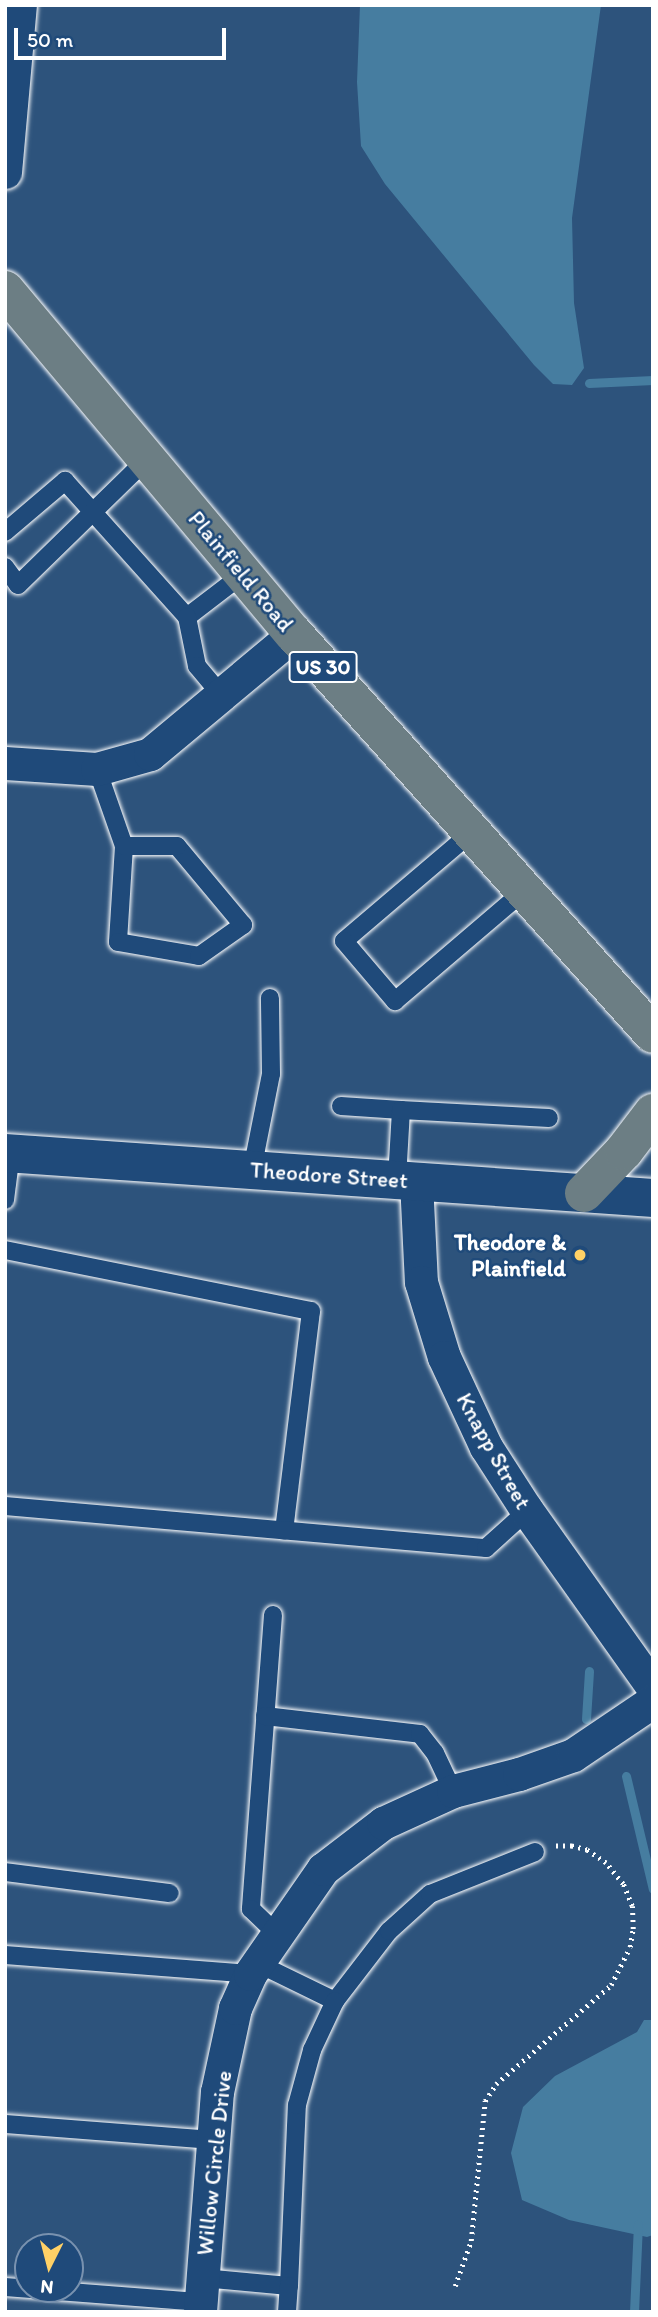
<!DOCTYPE html>
<html>
<head>
<meta charset="utf-8">
<style>
  body { margin:0 }
  #map { position:relative; width:658px; height:2317px; overflow:hidden; background:#2d537c; font-family:Itim,sans-serif }
  div>[style] { position:absolute }
  .water>* { inset:0; background:#467da0 }
  .stream>* { height:9px; margin:-4.5px; padding:0 4.5px; transform-origin:4.5px; border-radius:4.5px; background:#467da0 }
  .path>* { height:4.5px; margin-top:-2.25px; transform-origin:0; background:repeating-linear-gradient(90deg,#fff 0 2px,transparent 0 7px) }
  .roads { filter:drop-shadow(0 0 2px #fff) drop-shadow(0 0 2px #fff) }
  .service>* { height:18px; margin:-9px; padding:0 9px; transform-origin:9px; border-radius:9px; background:#1f4a7a }
  .minor>* { height:33px; margin:-16.5px; padding:0 16.5px; transform-origin:16.5px; border-radius:16.5px; background:#1f4a7a }
  .secondary>* { height:38px; margin:-19px; padding:0 19px; transform-origin:19px; border-radius:19px; background:#1f4a7a }
  .primary>* { height:38px; margin:-19px; padding:0 19px; transform-origin:19px; border-radius:19px; background:#6c7e84 }
  .dots>* { width:19px; height:19px; translate:-50% -50%; box-sizing:border-box; border:4px solid #1f4a7a; border-radius:50% }
  span { translate:-50% -50%; white-space:nowrap; text-align:center; line-height:1.15; -webkit-text-stroke:5px #1f4a7a; paint-order:stroke }
  .shield-label span { padding:2px 5px; background:#1f4a7a; border:2px solid; border-radius:5px; -webkit-text-stroke-width:0 }
  .shield-label { font-size:21px; color:#fff; font-weight:700 }
  .street-label { font-size:23px; color:#fff }
  .poi-label { font-size:23px; color:#fff; font-weight:700 }
  .right { translate:-100% -50%; text-align:right }
  .frame { position:absolute; inset:0; border:7px solid #fff; pointer-events:none }
  .north { position:absolute; left:14px; top:2233px; width:70px; height:70px; box-sizing:border-box; background:#1f4a7a; border:2px solid #7992af; border-radius:50%; rotate:186deg; font-size:19px; font-weight:700; line-height:28px; text-align:center; color:#fff }
  .north::after { content:''; display:block; margin:auto; width:24px; height:32px; background:#ffd166; clip-path:polygon(50% 0,100% 100%,50% 72%,0 100%) }
  .scale { position:absolute; left:14px; top:28px; width:212px; height:32px; box-sizing:border-box; border:4px solid #fff; border-top:0; padding-left:9px; font-size:21px; line-height:24px; white-space:nowrap; color:#fff; -webkit-text-stroke:5px #1f4a7a; paint-order:stroke }
</style>
</head>
<body>
<div id="map">
  <div class="water">
    <i style="clip-path:polygon(360px 5px,601px 5px,572px 218px,574px 303px,584px 368px,572px 385px,553px 384px,534px 365px,385px 184px,361px 146px,357px 82px)"></i>
    <i style="clip-path:polygon(644px 2020px,653px 2020px,653px 2235px,647px 2237px,569px 2220px,522px 2200px,511px 2153px,523px 2107px,555px 2076px,637px 2032px)"></i>
  </div>
  <div class="stream">
    <i style="left:589px;top:383px;width:64px;rotate:-2.7deg"></i>
    <i style="left:586px;top:1719px;width:48px;rotate:-86.4deg"></i>
    <i style="left:626px;top:1776px;width:116px;rotate:76.6deg"></i>
    <i style="left:634px;top:2312px;width:88px;rotate:-87.4deg"></i>
  </div>
  <div class="path">
    <i style="left:455px;top:2286px;width:48px;rotate:-70.4deg"></i>
    <i style="left:471px;top:2241px;width:141px;rotate:-84.3deg"></i>
    <i style="left:485px;top:2101px;width:20px;rotate:-57deg"></i>
    <i style="left:496px;top:2084px;width:152px;rotate:-40.7deg"></i>
    <i style="left:611px;top:1985px;width:42px;rotate:-63.4deg"></i>
    <i style="left:630px;top:1947px;width:18px;rotate:-81deg"></i>
    <i style="left:633px;top:1929px;width:23px;rotate:-92deg"></i>
    <i style="left:632px;top:1906px;width:24px;rotate:-112deg"></i>
    <i style="left:623px;top:1884px;width:27px;rotate:-129deg"></i>
    <i style="left:606px;top:1863px;width:23px;rotate:-146deg"></i>
    <i style="left:587px;top:1850px;width:16px;rotate:-165deg"></i>
    <i style="left:572px;top:1846px;width:17px;rotate:180deg"></i>
  </div>
  <div class="roads">
    <div class="service">
      <i style="left:5px;top:532px;width:79px;rotate:-40.4deg"></i>
      <i style="left:65px;top:481px;width:183px;rotate:48.1deg"></i>
      <i style="left:187px;top:617px;width:71px;rotate:-37.5deg"></i>
      <i style="left:5px;top:567px;width:22px;rotate:54deg"></i>
      <i style="left:18px;top:585px;width:180px;rotate:-44.3deg"></i>
      <i style="left:187px;top:617px;width:50px;rotate:78.5deg"></i>
      <i style="left:197px;top:666px;width:38px;rotate:50deg"></i>
      <i style="left:97px;top:769px;width:82px;rotate:70.7deg"></i>
      <i style="left:124px;top:846px;width:96px;rotate:93.6deg"></i>
      <i style="left:118px;top:942px;width:82px;rotate:9.8deg"></i>
      <i style="left:199px;top:956px;width:54px;rotate:-35.2deg"></i>
      <i style="left:243px;top:925px;width:103px;rotate:-129.9deg"></i>
      <i style="left:177px;top:846px;width:53px;rotate:180deg"></i>
      <i style="left:472px;top:832px;width:168px;rotate:139.6deg"></i>
      <i style="left:344px;top:941px;width:79px;rotate:49.6deg"></i>
      <i style="left:395px;top:1001px;width:170px;rotate:-40.5deg"></i>
      <i style="left:341px;top:1106px;width:60px;rotate:3.8deg"></i>
      <i style="left:401px;top:1110px;width:70px;rotate:93.3deg"></i>
      <i style="left:401px;top:1110px;width:148px;rotate:3.1deg"></i>
      <i style="left:252px;top:1170px;width:98px;rotate:-78.8deg"></i>
      <i style="left:271px;top:1074px;width:76px;rotate:-90.8deg"></i>
      <i style="left:5px;top:1200px;width:47px;rotate:-82.7deg"></i>
      <i style="left:5px;top:1250px;width:312px;rotate:11.3deg"></i>
      <i style="left:311px;top:1311px;width:221px;rotate:97deg"></i>
      <i style="left:5px;top:1506px;width:483px;rotate:5deg"></i>
      <i style="left:486px;top:1548px;width:55px;rotate:-42.1deg"></i>
      <i style="left:273px;top:1615px;width:295px;rotate:94.3deg"></i>
      <i style="left:251px;top:1909px;width:35px;rotate:44deg"></i>
      <i style="left:265px;top:1716px;width:156px;rotate:6.6deg"></i>
      <i style="left:420px;top:1734px;width:24px;rotate:52deg"></i>
      <i style="left:435px;top:1753px;width:42px;rotate:64.7deg"></i>
      <i style="left:5px;top:1872px;width:166px;rotate:7.3deg"></i>
      <i style="left:5px;top:1955px;width:246px;rotate:4.4deg"></i>
      <i style="left:257px;top:1963px;width:87px;rotate:26deg"></i>
      <i style="left:335px;top:2001px;width:88px;rotate:-52.4deg"></i>
      <i style="left:389px;top:1931px;width:55px;rotate:-42.1deg"></i>
      <i style="left:430px;top:1894px;width:113px;rotate:-21.8deg"></i>
      <i style="left:5px;top:2124px;width:209px;rotate:4.4deg"></i>
      <i style="left:203px;top:2278px;width:86px;rotate:5.3deg"></i>
      <i style="left:289px;top:2286px;width:181px;rotate:-87.5deg"></i>
      <i style="left:297px;top:2105px;width:57px;rotate:-74.7deg"></i>
      <i style="left:312px;top:2050px;width:54px;rotate:-64.9deg"></i>
      <i style="left:5px;top:2287px;width:197px;rotate:4.4deg"></i>
      <i style="left:287px;top:2312px;width:26px;rotate:-86deg"></i>
    </div>
    <div class="minor">
      <i style="left:5px;top:172px;width:168px;rotate:-84.9deg"></i>
      <i style="left:5px;top:763px;width:92px;rotate:3.7deg"></i>
      <i style="left:97px;top:769px;width:55px;rotate:-15.8deg"></i>
      <i style="left:150px;top:754px;width:187px;rotate:-39.8deg"></i>
      <i style="left:416px;top:1181px;width:101px;rotate:87.2deg"></i>
      <i style="left:421px;top:1282px;width:78px;rotate:73deg"></i>
      <i style="left:444px;top:1357px;width:99px;rotate:65deg"></i>
      <i style="left:486px;top:1447px;width:74px;rotate:57.2deg"></i>
      <i style="left:526px;top:1509px;width:219px;rotate:54.6deg"></i>
      <i style="left:200px;top:2312px;width:221px;rotate:-85.6deg"></i>
      <i style="left:217px;top:2092px;width:86px;rotate:-77.9deg"></i>
      <i style="left:235px;top:2008px;width:37px;rotate:-66deg"></i>
      <i style="left:250px;top:1974px;width:128px;rotate:-55.2deg"></i>
      <i style="left:323px;top:1869px;width:76px;rotate:-37.5deg"></i>
      <i style="left:383px;top:1823px;width:77px;rotate:-24.6deg"></i>
      <i style="left:453px;top:1791px;width:68px;rotate:-14.4deg"></i>
      <i style="left:519px;top:1774px;width:57px;rotate:-19.4deg"></i>
      <i style="left:573px;top:1755px;width:97px;rotate:-34deg"></i>
    </div>
    <div class="secondary">
      <i style="left:5px;top:1153px;width:650px;rotate:3.97deg"></i>
    </div>
    <div class="primary">
      <i style="left:5px;top:290px;width:449px;rotate:50deg"></i>
      <i style="left:294px;top:634px;width:537px;rotate:48.09deg"></i>
      <i style="left:584px;top:1193px;width:58px;rotate:-46.4deg"></i>
      <i style="left:624px;top:1151px;width:48px;rotate:-52.7deg"></i>
    </div>
  </div>
  <div class="dots">
    <i style="left:580px;top:1255px;background:#ffd166"></i>
  </div>
  <div class="shield-label">
    <span style="left:323px;top:667px">US 30</span>
  </div>
  <div class="street-label">
    <span style="left:241px;top:571px;rotate:50deg">Plainfield Road</span>
    <span style="left:329px;top:1175px;rotate:4deg">Theodore Street</span>
    <span style="left:494px;top:1451px;rotate:61deg">Knapp Street</span>
    <span style="left:214px;top:2163px;rotate:-84deg">Willow Circle Drive</span>
  </div>
  <div class="poi-label">
    <span class="right" style="left:566px;top:1255px">Theodore &amp;<br>Plainfield</span>
  </div>
  <div class="frame"></div>
  <div class="north">N</div>
  <div class="scale">50 m</div>
</div>
</body>
</html>
